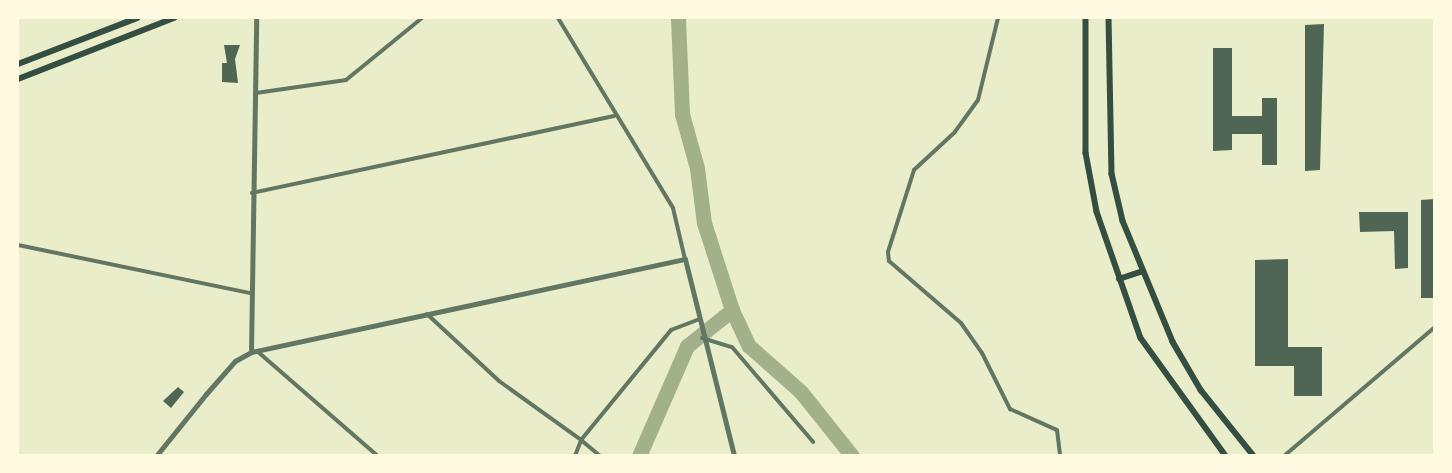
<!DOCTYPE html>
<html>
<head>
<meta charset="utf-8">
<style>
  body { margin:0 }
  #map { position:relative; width:1452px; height:473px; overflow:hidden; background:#e9edc9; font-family:"Fira Sans Condensed",sans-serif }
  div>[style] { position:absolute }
  .river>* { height:15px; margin:-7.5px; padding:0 7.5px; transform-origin:7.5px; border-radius:7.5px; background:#a3b18a }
  .building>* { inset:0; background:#4f6655 }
  .minor>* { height:4px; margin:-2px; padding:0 2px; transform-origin:2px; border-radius:2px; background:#617663 }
  .tertiary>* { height:5px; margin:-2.5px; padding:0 2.5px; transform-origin:2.5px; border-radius:2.5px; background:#617663 }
  .secondary>* { height:5.5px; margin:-2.75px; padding:0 2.75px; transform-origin:2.75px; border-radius:2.75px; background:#344e41 }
  .primary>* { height:6px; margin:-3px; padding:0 3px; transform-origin:3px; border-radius:3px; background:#344e41 }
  span { translate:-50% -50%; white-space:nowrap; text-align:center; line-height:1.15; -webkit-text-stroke:5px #fefae0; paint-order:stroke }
  .frame { position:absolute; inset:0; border:19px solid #fefae0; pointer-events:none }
</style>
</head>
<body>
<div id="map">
  <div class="river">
    <i style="left:732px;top:310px;width:40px;rotate:65deg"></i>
    <i style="left:749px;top:346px;width:69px;rotate:41.5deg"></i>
    <i style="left:801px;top:392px;width:82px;rotate:51.4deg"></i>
    <i style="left:639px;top:456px;width:120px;rotate:-66.4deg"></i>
    <i style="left:687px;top:346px;width:58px;rotate:-38.7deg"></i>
    <i style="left:732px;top:310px;width:91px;rotate:-107.8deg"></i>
    <i style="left:704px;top:223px;width:55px;rotate:-97.3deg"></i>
    <i style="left:697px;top:168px;width:56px;rotate:-105.5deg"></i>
    <i style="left:682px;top:114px;width:96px;rotate:-92.4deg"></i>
  </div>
  <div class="building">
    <i style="clip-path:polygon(1324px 24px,1320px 170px,1305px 171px,1305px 25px)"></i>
    <i style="clip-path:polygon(224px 45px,240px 45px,235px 59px,238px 83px,222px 82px,222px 63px,227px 63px)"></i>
    <i style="clip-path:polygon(1213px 48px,1232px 48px,1232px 116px,1262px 116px,1262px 98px,1277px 98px,1277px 165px,1262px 165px,1262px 134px,1232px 134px,1232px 150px,1213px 151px)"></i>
    <i style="clip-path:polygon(1434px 199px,1434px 298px,1421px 298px,1421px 200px)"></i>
    <i style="clip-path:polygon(1359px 212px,1408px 212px,1408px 268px,1395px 269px,1394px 231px,1360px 232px)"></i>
    <i style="clip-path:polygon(1288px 259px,1288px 347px,1322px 347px,1322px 396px,1294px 396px,1294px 366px,1255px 366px,1255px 260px)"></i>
    <i style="clip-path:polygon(178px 387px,184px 392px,171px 408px,163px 401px)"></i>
  </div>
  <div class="minor">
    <i style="left:558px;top:18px;width:222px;rotate:58.8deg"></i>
    <i style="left:673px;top:208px;width:52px;rotate:76.8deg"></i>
    <i style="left:998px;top:18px;width:84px;rotate:103.7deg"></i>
    <i style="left:978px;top:100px;width:39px;rotate:126deg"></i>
    <i style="left:955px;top:132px;width:56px;rotate:137.2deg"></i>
    <i style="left:914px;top:170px;width:86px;rotate:107.6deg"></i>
    <i style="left:888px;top:252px;width:9px;rotate:84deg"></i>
    <i style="left:889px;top:261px;width:95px;rotate:40.7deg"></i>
    <i style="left:961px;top:323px;width:37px;rotate:55deg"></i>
    <i style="left:982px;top:353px;width:63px;rotate:63.4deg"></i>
    <i style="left:1010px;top:409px;width:51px;rotate:24.1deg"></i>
    <i style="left:1057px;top:430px;width:26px;rotate:83deg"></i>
    <i style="left:256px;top:93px;width:91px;rotate:-8.2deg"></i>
    <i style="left:346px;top:80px;width:98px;rotate:-39.2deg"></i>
    <i style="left:252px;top:193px;width:370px;rotate:-12deg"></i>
    <i style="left:18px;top:245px;width:236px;rotate:11.7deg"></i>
    <i style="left:427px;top:314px;width:98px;rotate:42.9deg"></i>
    <i style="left:499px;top:381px;width:101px;rotate:35.7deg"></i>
    <i style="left:581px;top:440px;width:142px;rotate:-50.7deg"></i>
    <i style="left:671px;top:330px;width:30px;rotate:-21deg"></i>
    <i style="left:702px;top:338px;width:31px;rotate:17deg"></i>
    <i style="left:732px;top:347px;width:125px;rotate:49.5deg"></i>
    <i style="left:257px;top:351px;width:160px;rotate:41deg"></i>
    <i style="left:575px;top:456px;width:17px;rotate:-69deg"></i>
    <i style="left:581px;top:440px;width:25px;rotate:40deg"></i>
    <i style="left:1284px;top:456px;width:197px;rotate:-40.5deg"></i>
  </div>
  <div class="tertiary">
    <i style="left:251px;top:352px;width:444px;rotate:-12.1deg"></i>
    <i style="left:685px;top:259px;width:203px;rotate:76deg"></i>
    <i style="left:156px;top:456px;width:80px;rotate:-51.1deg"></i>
    <i style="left:206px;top:394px;width:44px;rotate:-48.7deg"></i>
    <i style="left:235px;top:361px;width:18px;rotate:-29deg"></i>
    <i style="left:251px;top:352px;width:334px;rotate:-89.1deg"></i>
  </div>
  <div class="secondary">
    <i style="left:1086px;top:18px;width:135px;rotate:90deg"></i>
    <i style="left:1086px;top:153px;width:60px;rotate:79.4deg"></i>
    <i style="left:1097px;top:212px;width:133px;rotate:70.8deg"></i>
    <i style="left:1141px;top:338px;width:145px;rotate:54.2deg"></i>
    <i style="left:1109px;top:18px;width:156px;rotate:88.9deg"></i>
    <i style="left:1112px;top:174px;width:48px;rotate:76.8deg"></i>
    <i style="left:1123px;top:221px;width:131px;rotate:67.5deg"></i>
    <i style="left:1173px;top:342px;width:56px;rotate:59.7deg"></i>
    <i style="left:1201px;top:390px;width:85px;rotate:51.2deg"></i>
    <i style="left:1119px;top:279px;width:23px;rotate:-18deg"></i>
  </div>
  <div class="primary">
    <i style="left:18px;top:64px;width:128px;rotate:-21.1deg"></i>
    <i style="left:18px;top:79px;width:168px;rotate:-21.4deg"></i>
  </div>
  <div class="frame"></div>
</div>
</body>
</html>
